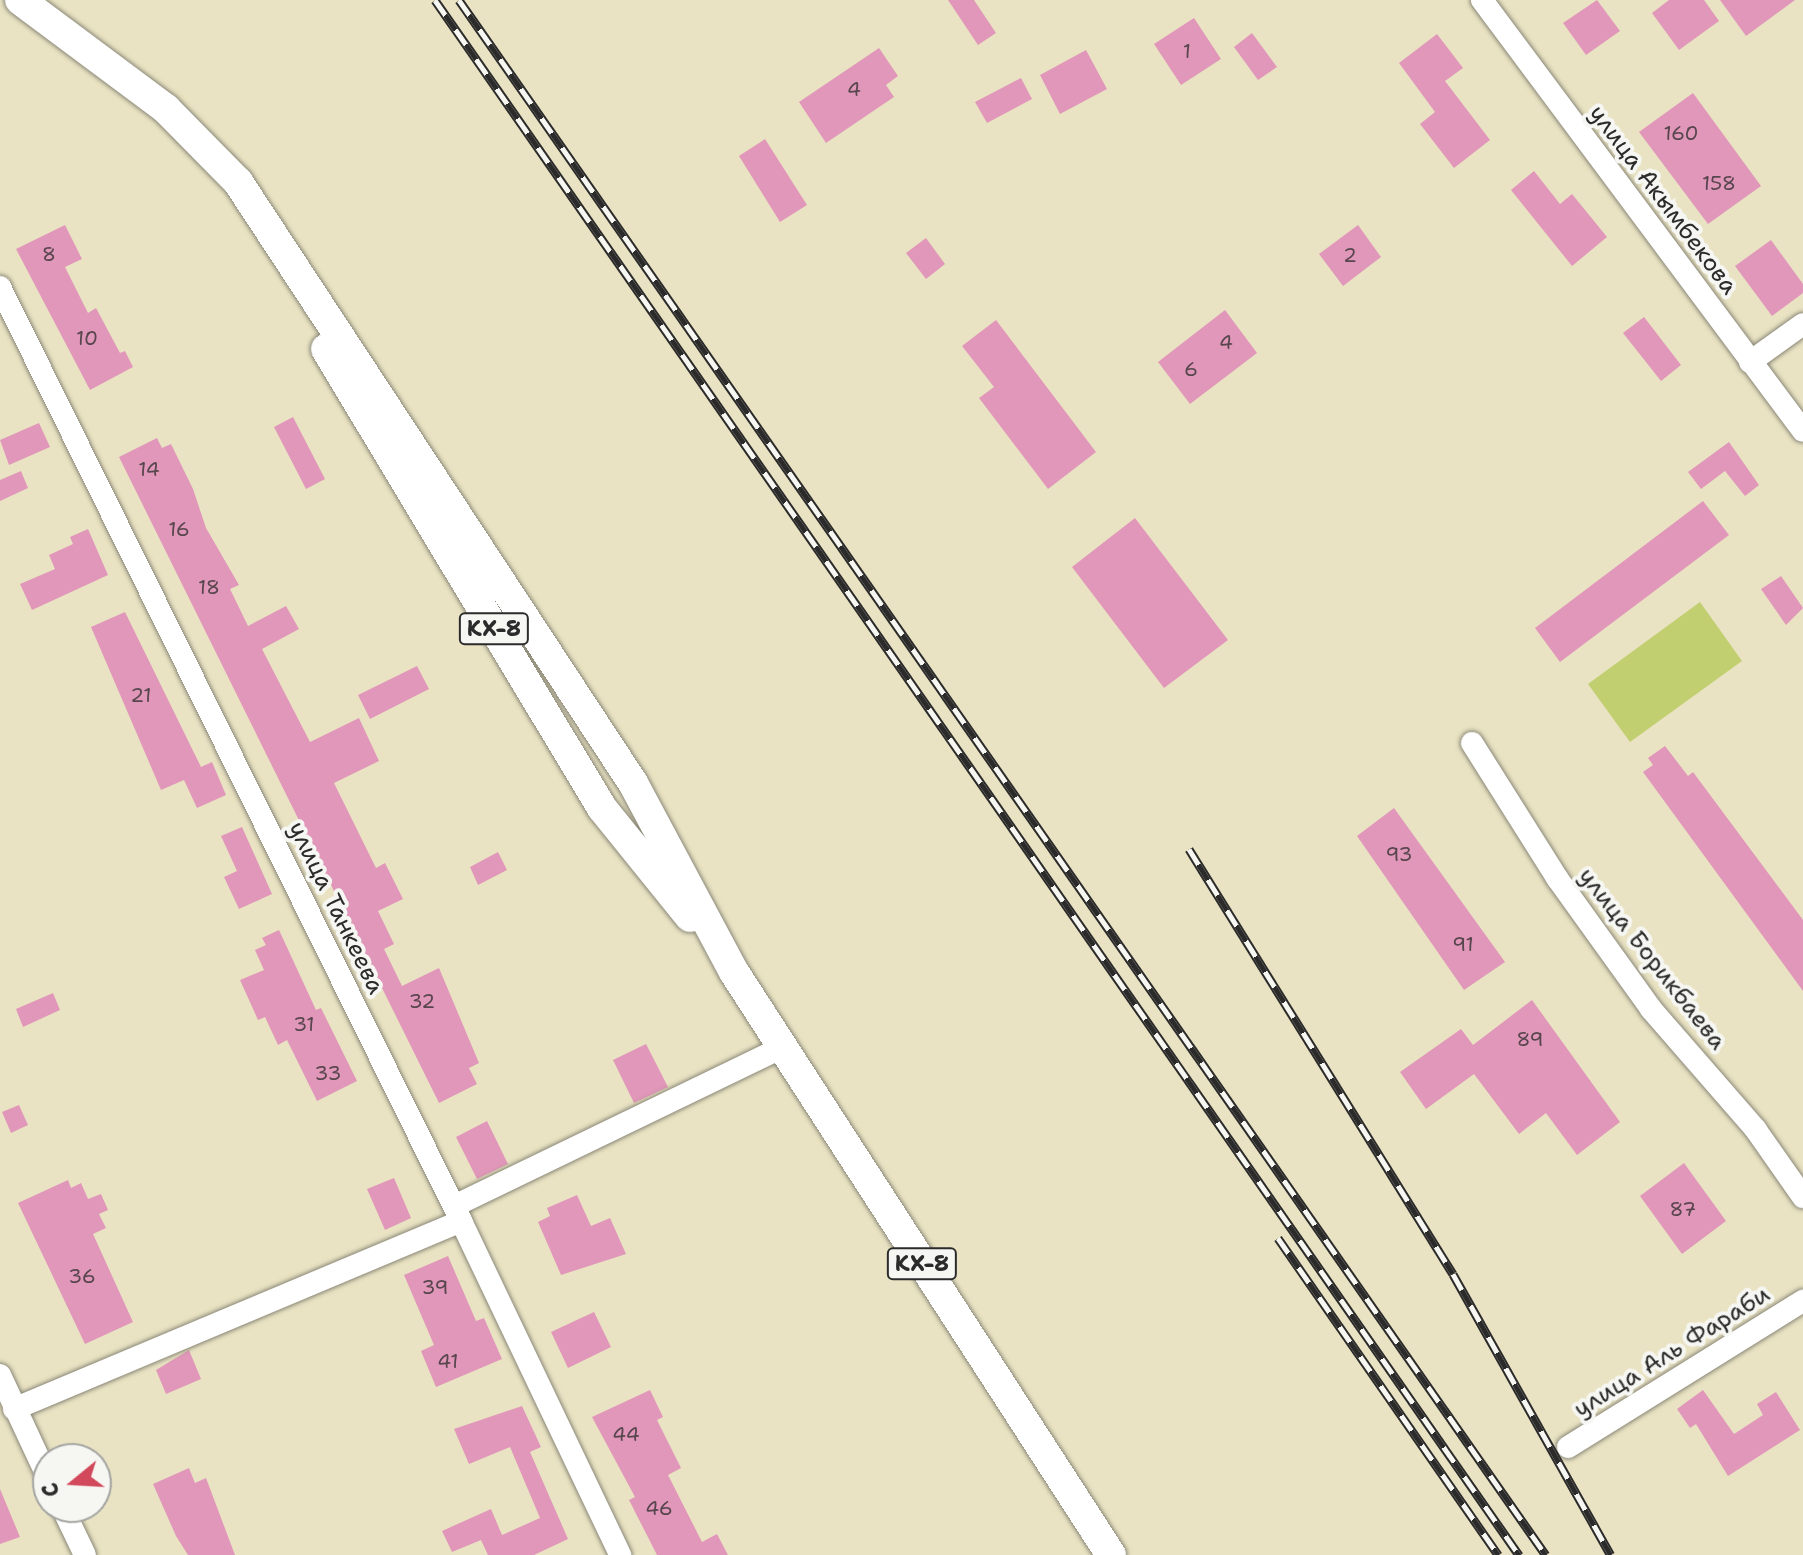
<!DOCTYPE html>
<html>
<head>
<meta charset="utf-8">
<style>
  body { margin:0 }
  #map { position:relative; width:1803px; height:1555px; overflow:hidden; background:#e9e3c3; font-family:"Shantell Sans",sans-serif }
  div>[style] { position:absolute }
  .green>* { inset:0; background:#c2cf70 }
  .building>* { inset:0; background:#e197b9 }
  .roads { filter:drop-shadow(0 0 2px #8a8777) drop-shadow(0 0 2px #8a8777) }
  .minor>* { height:22px; margin:-11px; padding:0 11px; transform-origin:11px; border-radius:11px; background:#fff }
  .major>* { height:30px; margin:-15px; padding:0 15px; transform-origin:15px; border-radius:15px; background:#fff }
  .rail>* { height:9px; margin-top:-4.5px; transform-origin:0; background:repeating-linear-gradient(90deg,#f6f6f2 0 18px,#2b2b2b 0 36px); box-sizing:border-box; border-block:2px solid #2b2b2b }
  span { translate:-50% -50%; white-space:nowrap; text-align:center; line-height:1.15; -webkit-text-stroke:8px #f6f6f2; paint-order:stroke }
  .number-label { font-size:20px; color:#58464e }
  .number-label span { -webkit-text-stroke-width:0 }
  .shield-label span { padding:2px 6px; background:#f6f6f2; border:2px solid; border-radius:6px; -webkit-text-stroke-width:0 }
  .shield-label { font-size:22px; color:#2b2b2b; font-weight:700 }
  .street-label { font-size:24px; color:#2b2b2b }
  .north { position:absolute; left:32px; top:1443px; width:80px; height:80px; box-sizing:border-box; background:#f6f6f2; border:2px solid #a5a5a2; border-radius:50%; rotate:252deg; font-size:22px; font-weight:700; line-height:32px; text-align:center; color:#2b2b2b }
  .north::after { content:''; display:block; margin:auto; width:28px; height:36px; background:#d1495b; clip-path:polygon(50% 0,100% 100%,50% 72%,0 100%) }
</style>
</head>
<body>
<div id="map">
  <div class="green">
    <i style="clip-path:polygon(1700px 602px,1742px 661px,1630px 742px,1588px 684px)"></i>
  </div>
  <div class="building">
    <i style="clip-path:polygon(948px 0,974px 0,996px 33px,978px 45px)"></i>
    <i style="clip-path:polygon(1597px 0,1620px 31px,1586px 55px,1563px 23px)"></i>
    <i style="clip-path:polygon(1669px 0,1704px 0,1719px 21px,1679px 50px,1652px 13px)"></i>
    <i style="clip-path:polygon(1720px 0,1795px 0,1746px 36px)"></i>
    <i style="clip-path:polygon(1194px 18px,1221px 59px,1181px 85px,1154px 44px)"></i>
    <i style="clip-path:polygon(1252px 33px,1277px 67px,1258px 80px,1234px 47px)"></i>
    <i style="clip-path:polygon(1437px 34px,1463px 68px,1445px 81px,1490px 140px,1454px 168px,1420px 124px,1435px 112px,1399px 63px)"></i>
    <i style="clip-path:polygon(879px 48px,898px 76px,886px 85px,894px 97px,826px 143px,799px 102px)"></i>
    <i style="clip-path:polygon(1086px 50px,1107px 89px,1060px 114px,1040px 75px)"></i>
    <i style="clip-path:polygon(1021px 78px,1032px 99px,987px 123px,975px 102px)"></i>
    <i style="clip-path:polygon(1693px 93px,1761px 186px,1708px 224px,1639px 132px)"></i>
    <i style="clip-path:polygon(765px 139px,807px 205px,780px 222px,739px 156px)"></i>
    <i style="clip-path:polygon(1534px 171px,1560px 204px,1572px 194px,1607px 237px,1572px 266px,1511px 190px)"></i>
    <i style="clip-path:polygon(65px 225px,82px 259px,65px 267px,88px 313px,96px 308px,120px 353px,125px 351px,133px 367px,90px 390px,16px 249px)"></i>
    <i style="clip-path:polygon(1358px 225px,1381px 257px,1343px 286px,1319px 254px)"></i>
    <i style="clip-path:polygon(926px 238px,945px 264px,926px 279px,906px 253px)"></i>
    <i style="clip-path:polygon(1771px 240px,1803px 284px,1803px 293px,1772px 316px,1735px 266px)"></i>
    <i style="clip-path:polygon(1225px 310px,1257px 353px,1190px 404px,1158px 362px)"></i>
    <i style="clip-path:polygon(1644px 317px,1681px 365px,1661px 381px,1623px 333px)"></i>
    <i style="clip-path:polygon(996px 320px,1096px 452px,1048px 489px,979px 398px,994px 387px,962px 346px)"></i>
    <i style="clip-path:polygon(293px 417px,325px 479px,306px 489px,274px 427px)"></i>
    <i style="clip-path:polygon(39px 423px,50px 447px,9px 465px,0 440px)"></i>
    <i style="clip-path:polygon(157px 438px,162px 448px,171px 444px,193px 489px,206px 528px,239px 585px,230px 589px,248px 626px,286px 606px,299px 629px,262px 649px,310px 742px,359px 718px,379px 761px,334px 783px,376px 868px,385px 863px,403px 899px,378px 911px,394px 944px,384px 949px,402px 986px,439px 968px,479px 1063px,469px 1068px,477px 1084px,439px 1103px,119px 457px)"></i>
    <i style="clip-path:polygon(1729px 442px,1759px 485px,1745px 496px,1725px 471px,1701px 489px,1688px 472px)"></i>
    <i style="clip-path:polygon(21px 471px,28px 488px,0 501px,0 480px)"></i>
    <i style="clip-path:polygon(1703px 501px,1729px 535px,1560px 662px,1535px 628px)"></i>
    <i style="clip-path:polygon(1135px 518px,1228px 640px,1164px 688px,1072px 567px)"></i>
    <i style="clip-path:polygon(88px 529px,108px 575px,32px 610px,20px 584px,55px 569px,49px 555px,73px 544px,70px 537px)"></i>
    <i style="clip-path:polygon(1781px 576px,1803px 608px,1786px 625px,1761px 589px)"></i>
    <i style="clip-path:polygon(125px 612px,201px 767px,212px 762px,226px 795px,197px 808px,184px 780px,161px 790px,91px 627px)"></i>
    <i style="clip-path:polygon(417px 666px,429px 689px,370px 719px,358px 695px)"></i>
    <i style="clip-path:polygon(1665px 746px,1688px 776px,1693px 772px,1803px 920px,1803px 991px,1643px 772px,1653px 765px,1648px 758px)"></i>
    <i style="clip-path:polygon(1394px 808px,1505px 962px,1464px 990px,1357px 836px)"></i>
    <i style="clip-path:polygon(242px 827px,272px 894px,239px 909px,224px 877px,237px 871px,221px 836px)"></i>
    <i style="clip-path:polygon(498px 852px,507px 870px,478px 885px,470px 867px)"></i>
    <i style="clip-path:polygon(279px 930px,316px 1010px,321px 1008px,357px 1081px,317px 1101px,287px 1040px,278px 1045px,265px 1017px,258px 1020px,240px 980px,264px 970px,255px 950px,266px 945px,262px 938px)"></i>
    <i style="clip-path:polygon(53px 993px,60px 1010px,23px 1027px,16px 1009px)"></i>
    <i style="clip-path:polygon(1532px 1000px,1620px 1122px,1577px 1155px,1546px 1113px,1519px 1134px,1474px 1074px,1426px 1109px,1400px 1072px,1461px 1029px,1473px 1045px)"></i>
    <i style="clip-path:polygon(646px 1044px,668px 1087px,634px 1103px,613px 1060px)"></i>
    <i style="clip-path:polygon(19px 1105px,28px 1125px,11px 1133px,2px 1112px)"></i>
    <i style="clip-path:polygon(487px 1121px,508px 1164px,477px 1179px,456px 1137px)"></i>
    <i style="clip-path:polygon(1684px 1163px,1726px 1221px,1682px 1254px,1640px 1196px)"></i>
    <i style="clip-path:polygon(394px 1178px,411px 1218px,385px 1230px,367px 1189px)"></i>
    <i style="clip-path:polygon(68px 1180px,71px 1188px,81px 1183px,88px 1199px,101px 1194px,108px 1210px,99px 1214px,106px 1228px,93px 1234px,133px 1322px,85px 1344px,18px 1203px)"></i>
    <i style="clip-path:polygon(577px 1195px,591px 1226px,610px 1218px,626px 1254px,561px 1275px,538px 1222px,550px 1216px,547px 1208px)"></i>
    <i style="clip-path:polygon(448px 1256px,476px 1321px,484px 1318px,502px 1359px,436px 1387px,421px 1351px,434px 1345px,404px 1275px)"></i>
    <i style="clip-path:polygon(594px 1312px,611px 1347px,568px 1368px,551px 1332px)"></i>
    <i style="clip-path:polygon(189px 1350px,201px 1379px,166px 1394px,156px 1370px)"></i>
    <i style="clip-path:polygon(650px 1390px,663px 1417px,657px 1420px,681px 1468px,668px 1475px,702px 1542px,717px 1534px,728px 1555px,657px 1555px,629px 1500px,635px 1497px,592px 1417px)"></i>
    <i style="clip-path:polygon(1703px 1390px,1734px 1434px,1763px 1415px,1757px 1404px,1776px 1392px,1800px 1430px,1728px 1476px,1696px 1424px,1690px 1428px,1677px 1409px)"></i>
    <i style="clip-path:polygon(522px 1406px,541px 1447px,530px 1452px,568px 1539px,534px 1555px,488px 1555px,481px 1540px,452px 1552px,442px 1531px,491px 1509px,502px 1535px,540px 1518px,510px 1447px,469px 1464px,454px 1429px)"></i>
    <i style="clip-path:polygon(189px 1468px,195px 1483px,206px 1478px,235px 1555px,188px 1555px,176px 1536px,153px 1484px)"></i>
    <i style="clip-path:polygon(0 1489px,20px 1537px,0 1544px)"></i>
  </div>
  <div class="roads">
    <div class="minor">
      <i style="left:1482px;top:0;width:537px;rotate:53.32deg"></i>
      <i style="left:0;top:287px;width:1042px;rotate:63.73deg"></i>
      <i style="left:461px;top:1221px;width:370px;rotate:64.5deg"></i>
      <i style="left:1750px;top:362px;width:65px;rotate:-35.6deg"></i>
      <i style="left:1472px;top:743px;width:160px;rotate:57.8deg"></i>
      <i style="left:1557px;top:878px;width:161px;rotate:54.3deg"></i>
      <i style="left:1651px;top:1009px;width:160px;rotate:49deg"></i>
      <i style="left:1756px;top:1130px;width:82px;rotate:55deg"></i>
      <i style="left:454px;top:1206px;width:365px;rotate:-25.8deg"></i>
      <i style="left:0;top:1375px;width:114px;rotate:65deg"></i>
      <i style="left:14px;top:1409px;width:485px;rotate:-22.8deg"></i>
      <i style="left:1568px;top:1447px;width:277px;rotate:-31.9deg"></i>
      <i style="left:62px;top:1507px;width:53px;rotate:64.4deg"></i>
    </div>
    <div class="major">
      <i style="left:20px;top:0;width:182px;rotate:36.7deg"></i>
      <i style="left:166px;top:109px;width:103px;rotate:45.4deg"></i>
      <i style="left:238px;top:182px;width:719px;rotate:56.69deg"></i>
      <i style="left:633px;top:783px;width:214px;rotate:61.9deg"></i>
      <i style="left:734px;top:972px;width:694px;rotate:57.11deg"></i>
      <i style="left:326px;top:349px;width:536px;rotate:58.98deg"></i>
      <i style="left:602px;top:808px;width:140px;rotate:51.1deg"></i>
    </div>
  </div>
  <div class="rail">
    <i style="left:435px;top:0;width:1896px;rotate:55.12deg"></i>
    <i style="left:459px;top:0;width:1897px;rotate:55.05deg"></i>
    <i style="left:1189px;top:849px;width:500px;rotate:58.15deg"></i>
    <i style="left:1453px;top:1274px;width:322px;rotate:60.7deg"></i>
    <i style="left:1278px;top:1238px;width:386px;rotate:55.2deg"></i>
  </div>
  <div class="number-label">
    <span style="left:1187px;top:51px">1</span>
    <span style="left:854px;top:89px">4</span>
    <span style="left:1681px;top:133px">160</span>
    <span style="left:1719px;top:183px">158</span>
    <span style="left:49px;top:254px">8</span>
    <span style="left:1350px;top:255px">2</span>
    <span style="left:87px;top:338px">10</span>
    <span style="left:1226px;top:342px">4</span>
    <span style="left:1191px;top:369px">6</span>
    <span style="left:149px;top:469px">14</span>
    <span style="left:179px;top:529px">16</span>
    <span style="left:209px;top:587px">18</span>
    <span style="left:141px;top:695px">21</span>
    <span style="left:1399px;top:854px">93</span>
    <span style="left:1463px;top:944px">91</span>
    <span style="left:422px;top:1001px">32</span>
    <span style="left:304px;top:1024px">31</span>
    <span style="left:1530px;top:1039px">89</span>
    <span style="left:328px;top:1073px">33</span>
    <span style="left:1683px;top:1209px">87</span>
    <span style="left:82px;top:1276px">36</span>
    <span style="left:435px;top:1287px">39</span>
    <span style="left:448px;top:1361px">41</span>
    <span style="left:626px;top:1434px">44</span>
    <span style="left:659px;top:1508px">46</span>
  </div>
  <div class="shield-label">
    <span style="left:494px;top:629px">КХ-8</span>
    <span style="left:922px;top:1264px">КХ-8</span>
  </div>
  <div class="street-label">
    <span style="left:1663px;top:200px;rotate:53deg">улица Акымбекова</span>
    <span style="left:336px;top:908px;rotate:64deg">улица Танкеева</span>
    <span style="left:1652px;top:959px;rotate:52deg">улица Борикбаева</span>
    <span style="left:1672px;top:1352px;rotate:-32deg">улица Аль Фараби</span>
  </div>
  <div class="north">С</div>
</div>
</body>
</html>
